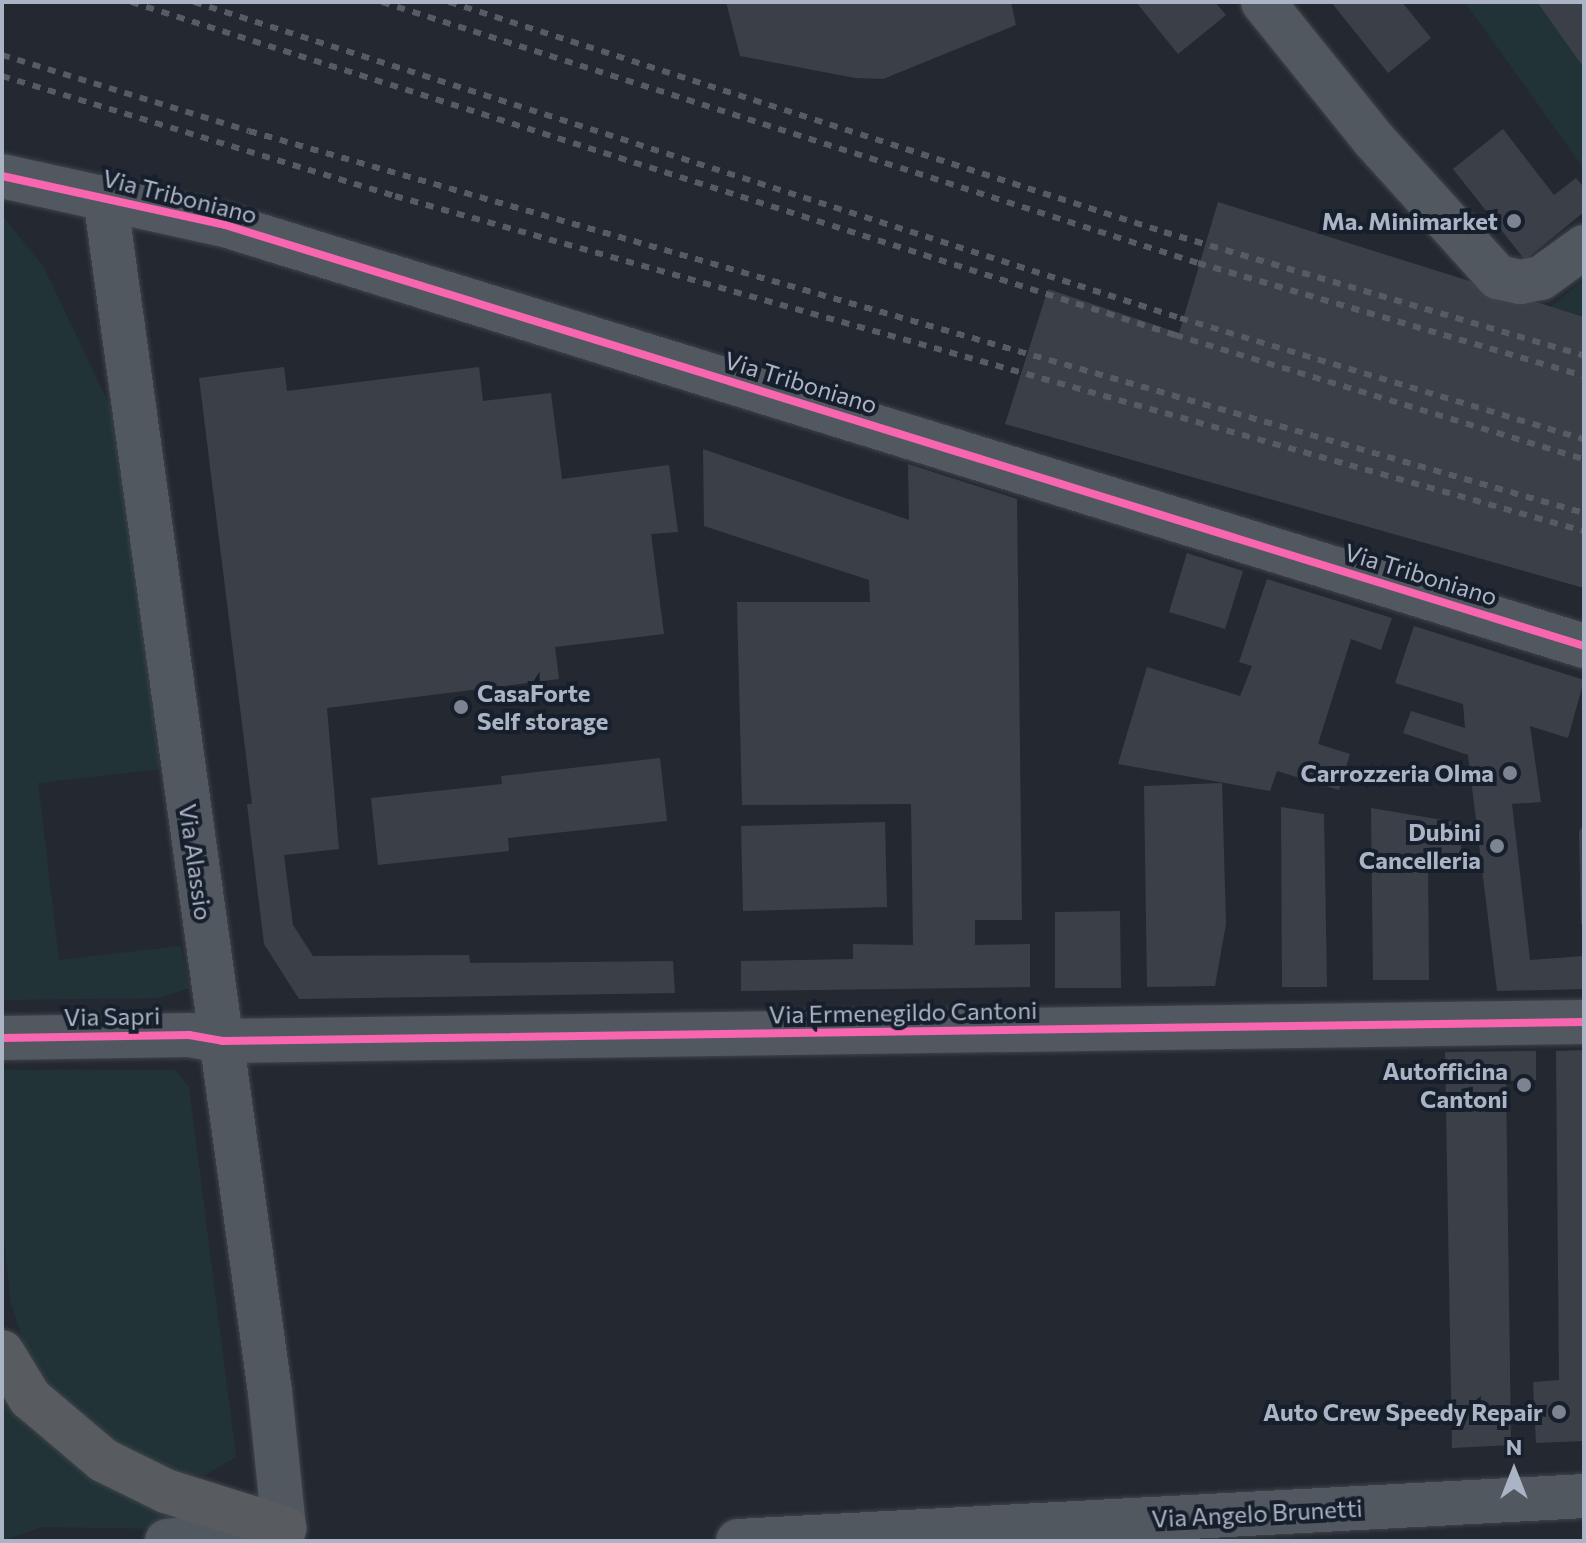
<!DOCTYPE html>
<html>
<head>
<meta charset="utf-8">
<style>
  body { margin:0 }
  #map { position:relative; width:1586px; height:1543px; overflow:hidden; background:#242931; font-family:Commissioner,sans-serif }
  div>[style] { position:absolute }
  .green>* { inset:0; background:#213337 }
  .building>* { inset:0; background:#3b4048 }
  .roads { filter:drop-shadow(0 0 2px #40434a) drop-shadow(0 0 2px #40434a) }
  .minor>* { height:44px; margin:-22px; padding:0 22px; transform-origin:22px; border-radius:22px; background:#525860 }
  .highway>* { height:44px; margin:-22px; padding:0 22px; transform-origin:22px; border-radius:22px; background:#585b5f }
  .rail>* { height:6px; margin-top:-3px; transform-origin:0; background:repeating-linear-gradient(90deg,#575b63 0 8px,transparent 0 16px) }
  .cycleway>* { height:8px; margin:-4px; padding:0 4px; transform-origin:4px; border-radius:4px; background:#f766af }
  .dots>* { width:22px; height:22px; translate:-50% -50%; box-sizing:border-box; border:4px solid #171f2c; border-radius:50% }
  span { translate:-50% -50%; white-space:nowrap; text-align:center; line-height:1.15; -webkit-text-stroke:8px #171f2c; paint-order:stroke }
  .street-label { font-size:24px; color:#abb4c5 }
  .poi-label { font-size:24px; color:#abb4c5; font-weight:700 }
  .right { translate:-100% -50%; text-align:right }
  .left { translate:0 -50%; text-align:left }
  .frame { position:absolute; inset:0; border:4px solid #abb4c5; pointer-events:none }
  .north { position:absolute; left:1474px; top:1431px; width:80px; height:80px; -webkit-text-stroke:6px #171f2c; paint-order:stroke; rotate:0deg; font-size:22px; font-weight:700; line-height:32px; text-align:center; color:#abb4c5 }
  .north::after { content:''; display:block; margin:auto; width:28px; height:36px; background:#abb4c5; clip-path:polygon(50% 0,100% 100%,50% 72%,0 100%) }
</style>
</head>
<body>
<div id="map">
  <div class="green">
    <i style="clip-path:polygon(1465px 2px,1537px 2px,1584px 68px,1584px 169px)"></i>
    <i style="clip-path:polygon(2px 215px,44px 268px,108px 402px,123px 475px,160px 769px,38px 783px,59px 960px,181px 946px,189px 988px,158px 998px,2px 1000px)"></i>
    <i style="clip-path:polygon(1584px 280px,1584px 316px,1550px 307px)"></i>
    <i style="clip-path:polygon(2px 1070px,175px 1070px,189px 1087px,236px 1457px,207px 1474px,188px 1477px,166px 1471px,120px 1446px,42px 1381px,28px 1357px,11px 1303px,2px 1218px)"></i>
    <i style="clip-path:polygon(2px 1390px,55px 1449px,109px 1488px,223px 1530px,42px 1527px,2px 1541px)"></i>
  </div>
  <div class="building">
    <i style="clip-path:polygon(726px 2px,1011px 2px,1016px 25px,883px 79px,855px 78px,740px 56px)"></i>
    <i style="clip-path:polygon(1136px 2px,1215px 2px,1226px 15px,1178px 54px)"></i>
    <i style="clip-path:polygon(1331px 2px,1402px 2px,1431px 38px,1388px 73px)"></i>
    <i style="clip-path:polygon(1537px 2px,1584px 2px,1584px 68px)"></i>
    <i style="clip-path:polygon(1503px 129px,1554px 195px,1576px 178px,1584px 188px,1584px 212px,1525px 260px,1453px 169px)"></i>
    <i style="clip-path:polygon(1218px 202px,1584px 317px,1584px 588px,1005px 424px,1048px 289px,1179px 333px)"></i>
    <i style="clip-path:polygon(284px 367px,287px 391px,479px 367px,483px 401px,551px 393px,562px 479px,669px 465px,678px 532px,651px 534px,664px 634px,555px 647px,559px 679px,327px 708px,339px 849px,284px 855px,293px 925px,313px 956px,469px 955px,470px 963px,673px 961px,675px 993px,299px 999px,264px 944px,247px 804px,252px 804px,199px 378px)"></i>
    <i style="clip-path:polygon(703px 449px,909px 520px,908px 464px,1017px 499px,1022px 920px,975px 920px,975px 945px,1030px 944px,1030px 987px,741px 991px,741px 961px,853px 959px,853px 944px,913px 945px,911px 804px,742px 805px,737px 602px,870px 602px,869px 580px,704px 526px)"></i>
    <i style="clip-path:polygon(1187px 553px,1243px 571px,1225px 629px,1169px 612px)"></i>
    <i style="clip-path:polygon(1267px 579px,1392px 618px,1381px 650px,1351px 639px,1318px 744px,1350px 754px,1339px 790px,1277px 771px,1270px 791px,1118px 764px,1147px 667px,1240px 696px,1252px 666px,1239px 662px)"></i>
    <i style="clip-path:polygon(1414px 626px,1584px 680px,1568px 738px,1530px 726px,1541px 802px,1512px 804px,1530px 960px,1584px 956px,1584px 989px,1497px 991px,1468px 755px,1403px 733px,1411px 711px,1465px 728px,1463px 704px,1395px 683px)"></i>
    <i style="clip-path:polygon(660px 758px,667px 821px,508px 838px,509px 851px,378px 865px,371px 798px,502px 784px,501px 776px)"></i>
    <i style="clip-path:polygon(1222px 783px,1226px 924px,1215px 986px,1147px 987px,1144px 786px)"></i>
    <i style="clip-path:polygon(1281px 807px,1324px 814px,1327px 987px,1282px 987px)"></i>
    <i style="clip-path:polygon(1371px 808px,1461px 823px,1461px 859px,1428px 858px,1429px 980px,1373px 980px)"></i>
    <i style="clip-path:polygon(885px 822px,887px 907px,743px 911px,741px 826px)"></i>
    <i style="clip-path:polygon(1584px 823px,1584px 924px,1581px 924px,1579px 832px)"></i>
    <i style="clip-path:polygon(1120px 911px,1121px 988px,1055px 988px,1055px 912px)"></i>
    <i style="clip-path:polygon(1584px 1050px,1584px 1441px,1536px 1443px,1533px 1382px,1559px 1380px,1556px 1051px)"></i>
    <i style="clip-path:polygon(1536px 1051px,1536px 1080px,1506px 1081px,1511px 1445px,1452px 1448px,1445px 1052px)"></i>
  </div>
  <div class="roads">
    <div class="minor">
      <i style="left:1263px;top:2px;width:177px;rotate:51.2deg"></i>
      <i style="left:1374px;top:140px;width:185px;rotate:47.9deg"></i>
      <i style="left:1498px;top:277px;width:23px;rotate:13deg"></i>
      <i style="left:1520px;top:282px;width:21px;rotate:-11deg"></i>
      <i style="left:1541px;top:278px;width:53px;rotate:-35.8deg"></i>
      <i style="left:2px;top:176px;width:228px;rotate:12.4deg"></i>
      <i style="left:225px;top:225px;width:1423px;rotate:17.21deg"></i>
      <i style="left:105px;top:197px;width:1206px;rotate:82.14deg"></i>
      <i style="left:270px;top:1392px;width:137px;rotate:84.1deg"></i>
      <i style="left:2px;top:1038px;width:187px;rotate:-0.9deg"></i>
      <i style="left:189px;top:1035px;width:34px;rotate:10deg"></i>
      <i style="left:222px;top:1041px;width:1362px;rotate:-0.8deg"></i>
      <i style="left:167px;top:1541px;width:118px;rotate:-6.3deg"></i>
      <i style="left:738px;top:1541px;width:847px;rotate:-3.04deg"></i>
    </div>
    <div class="highway">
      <i style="left:2px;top:1352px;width:54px;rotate:58.7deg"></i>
      <i style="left:30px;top:1398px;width:96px;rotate:40.3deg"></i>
      <i style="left:103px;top:1460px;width:70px;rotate:26.2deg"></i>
      <i style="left:166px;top:1491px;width:124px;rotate:17.4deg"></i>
    </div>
  </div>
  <div class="rail">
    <i style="left:131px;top:2px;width:1096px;rotate:17.69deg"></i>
    <i style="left:1175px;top:335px;width:427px;rotate:16.9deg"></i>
    <i style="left:194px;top:2px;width:1035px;rotate:17.77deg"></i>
    <i style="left:1180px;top:318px;width:422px;rotate:16.7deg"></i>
    <i style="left:382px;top:2px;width:857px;rotate:17.74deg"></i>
    <i style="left:1198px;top:263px;width:402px;rotate:16.3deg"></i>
    <i style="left:449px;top:2px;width:751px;rotate:17.83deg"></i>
    <i style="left:1164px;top:232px;width:438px;rotate:16.4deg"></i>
    <i style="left:2px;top:55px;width:258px;rotate:17.1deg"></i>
    <i style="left:249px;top:131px;width:1389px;rotate:15.97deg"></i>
    <i style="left:2px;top:76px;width:411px;rotate:17deg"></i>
    <i style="left:395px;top:196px;width:1235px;rotate:15.74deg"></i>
  </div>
  <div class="cycleway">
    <i style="left:2px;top:176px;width:228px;rotate:12.4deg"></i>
    <i style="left:225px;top:225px;width:1423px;rotate:17.21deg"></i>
    <i style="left:2px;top:1038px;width:187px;rotate:-0.9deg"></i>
    <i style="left:189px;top:1035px;width:34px;rotate:10deg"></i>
    <i style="left:222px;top:1041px;width:1362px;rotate:-0.8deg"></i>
  </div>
  <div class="dots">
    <i style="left:1514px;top:221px;background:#7c8391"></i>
    <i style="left:461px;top:707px;background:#7c8391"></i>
    <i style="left:1510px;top:773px;background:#7c8391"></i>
    <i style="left:1497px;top:846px;background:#7c8391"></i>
    <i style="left:1524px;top:1085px;background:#7c8391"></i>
    <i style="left:1559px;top:1412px;background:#7c8391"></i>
  </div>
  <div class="street-label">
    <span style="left:180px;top:196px;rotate:14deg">Via Triboniano</span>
    <span style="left:801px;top:382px;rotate:17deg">Via Triboniano</span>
    <span style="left:1421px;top:574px;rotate:17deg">Via Triboniano</span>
    <span style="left:196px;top:862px;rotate:82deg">Via Alassio</span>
    <span style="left:903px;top:1012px;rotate:-1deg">Via Ermenegildo Cantoni</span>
    <span style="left:112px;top:1016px;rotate:-1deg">Via Sapri</span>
    <span style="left:1257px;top:1513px;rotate:-3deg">Via Angelo Brunetti</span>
  </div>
  <div class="poi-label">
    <span class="right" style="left:1498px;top:221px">Ma. Minimarket</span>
    <span class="left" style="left:477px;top:707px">CasaForte<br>Self storage</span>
    <span class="right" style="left:1494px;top:773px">Carrozzeria Olma</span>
    <span class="right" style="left:1481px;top:846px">Dubini<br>Cancelleria</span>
    <span class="right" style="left:1508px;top:1085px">Autofficina<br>Cantoni</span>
    <span class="right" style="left:1543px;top:1412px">Auto Crew Speedy Repair</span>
  </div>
  <div class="frame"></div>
  <div class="north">N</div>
</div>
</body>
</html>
